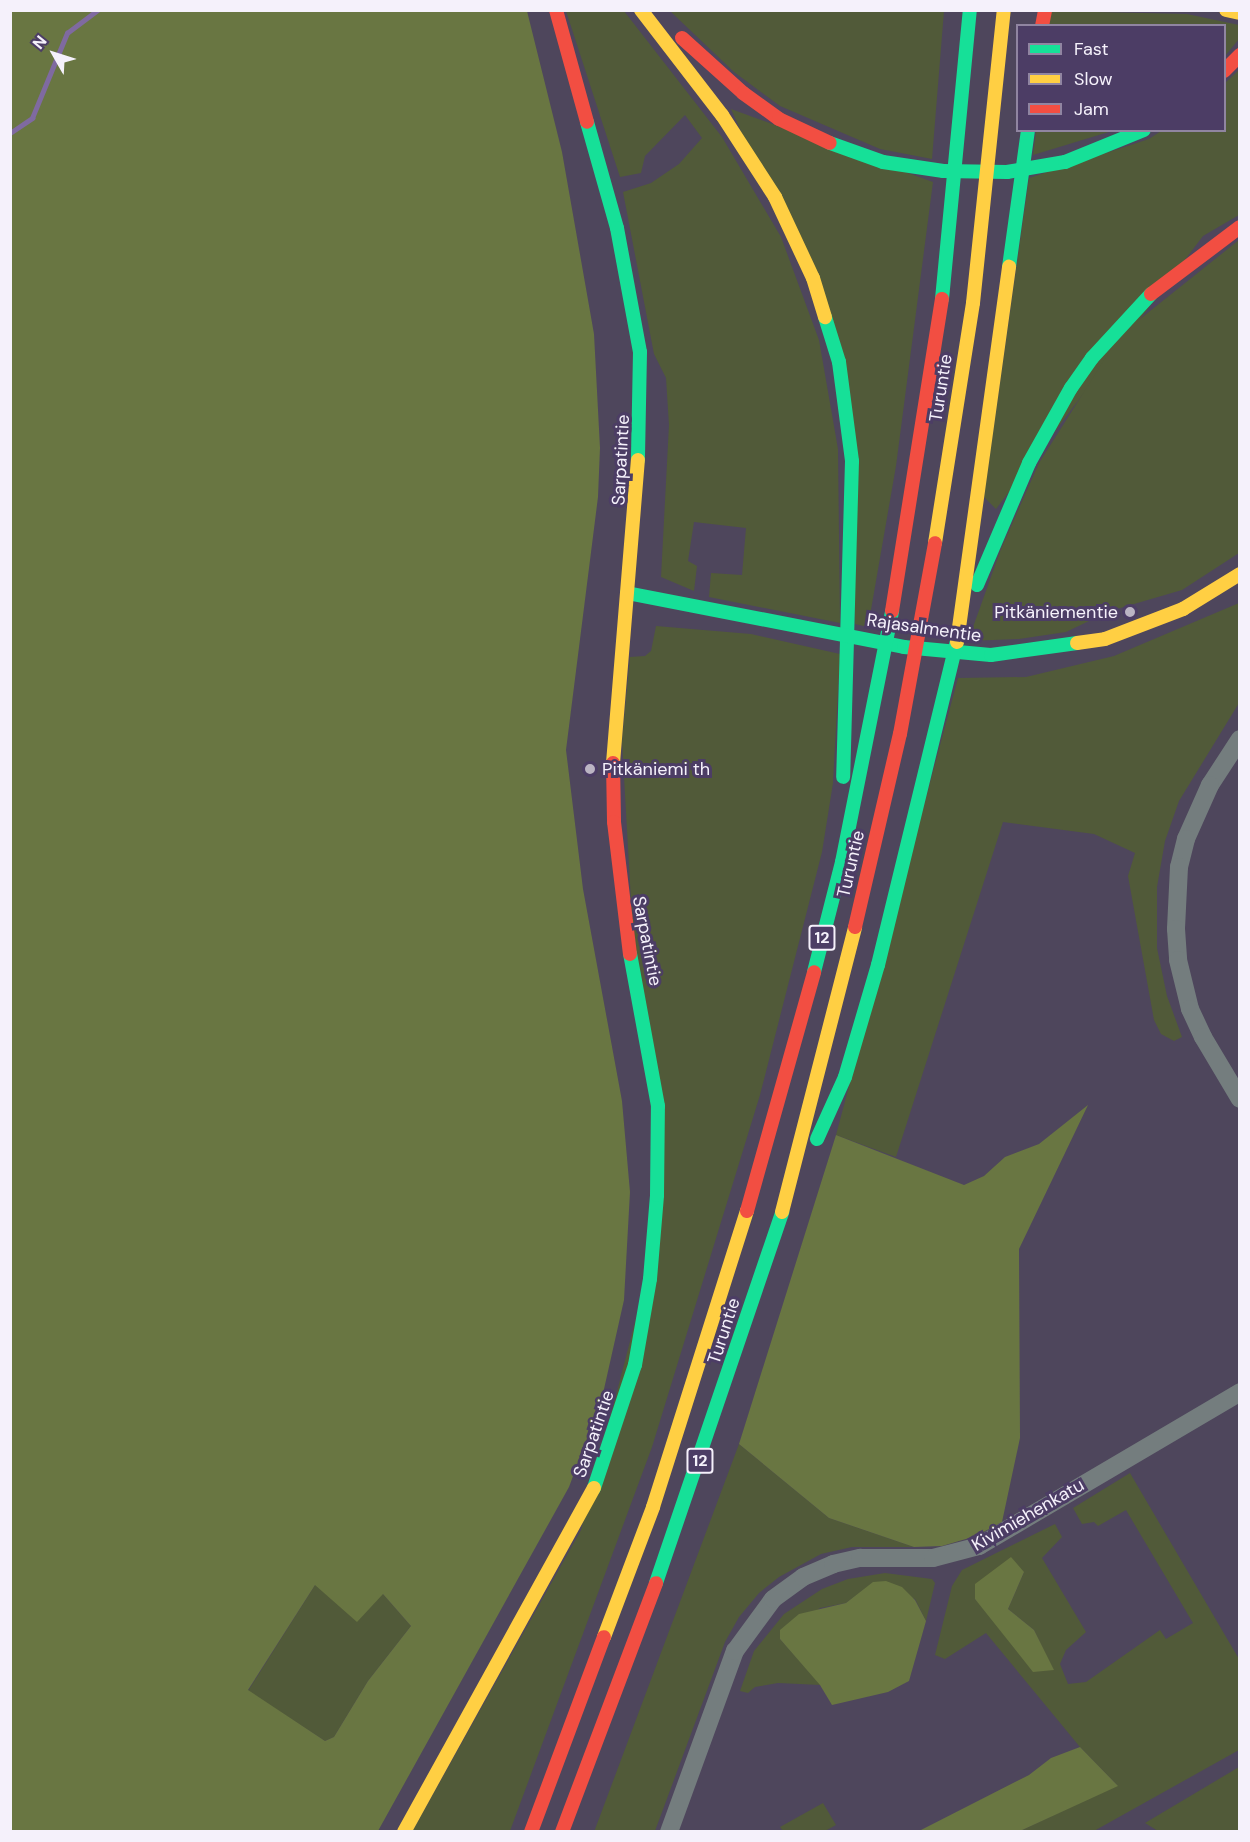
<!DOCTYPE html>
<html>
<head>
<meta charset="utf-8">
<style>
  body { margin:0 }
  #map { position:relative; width:1250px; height:1842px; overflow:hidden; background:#4e465c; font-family:"DM Sans",sans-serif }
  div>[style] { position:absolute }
  .green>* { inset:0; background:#515a39 }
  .forest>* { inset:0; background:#697642 }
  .stream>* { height:4.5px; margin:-2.25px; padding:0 2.25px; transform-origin:2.25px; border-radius:2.25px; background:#7f6aa0 }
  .street>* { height:18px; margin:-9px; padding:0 9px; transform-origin:9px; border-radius:9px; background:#747d7e }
  .fast>* { height:14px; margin:-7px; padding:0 7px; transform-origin:7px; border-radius:7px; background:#16e098 }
  .slow>* { height:14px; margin:-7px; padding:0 7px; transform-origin:7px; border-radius:7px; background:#ffcf43 }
  .jam>* { height:14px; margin:-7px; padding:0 7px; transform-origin:7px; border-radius:7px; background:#f24e42 }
  .dots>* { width:16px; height:16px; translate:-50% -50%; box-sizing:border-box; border:3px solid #4c3d65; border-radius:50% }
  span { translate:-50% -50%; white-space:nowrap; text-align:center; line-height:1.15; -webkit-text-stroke:6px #4c3d65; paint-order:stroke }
  .shield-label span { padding:2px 4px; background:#4c3d65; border:2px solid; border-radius:4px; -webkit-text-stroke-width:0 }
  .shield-label { font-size:16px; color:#f5f1fb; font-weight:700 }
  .street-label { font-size:18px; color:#f5f1fb }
  .poi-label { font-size:18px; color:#f5f1fb }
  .right { translate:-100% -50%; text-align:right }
  .left { translate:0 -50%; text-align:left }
  .frame { position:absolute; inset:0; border:12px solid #f5f1fb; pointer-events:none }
  .legend { position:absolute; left:1016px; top:24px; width:210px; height:108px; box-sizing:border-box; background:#4c3d65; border:2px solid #9085a1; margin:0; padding:8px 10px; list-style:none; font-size:18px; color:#f5f1fb }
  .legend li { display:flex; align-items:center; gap:12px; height:30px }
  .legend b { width:30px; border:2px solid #9085a1 }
  .north { position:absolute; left:24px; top:24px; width:60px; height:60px; -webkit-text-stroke:4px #4c3d65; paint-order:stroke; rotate:309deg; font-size:16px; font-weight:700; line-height:24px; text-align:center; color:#f5f1fb }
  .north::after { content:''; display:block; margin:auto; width:21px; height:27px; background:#f5f1fb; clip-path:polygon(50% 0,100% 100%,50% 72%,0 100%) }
</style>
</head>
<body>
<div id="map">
  <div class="green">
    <i style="clip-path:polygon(566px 11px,624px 11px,722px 137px,781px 237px,819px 340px,838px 449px,840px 623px,709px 597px,711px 573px,742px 575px,746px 528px,694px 522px,688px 561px,697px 566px,694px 591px,661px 577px,669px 425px,666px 378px,654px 354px,623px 192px,651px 183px,679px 164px,702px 138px,685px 115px,645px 156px,641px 173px,620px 177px)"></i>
    <i style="clip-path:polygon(670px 11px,944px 11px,932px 159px,880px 149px,780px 106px,734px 72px)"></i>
    <i style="clip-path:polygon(1051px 11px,1187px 14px,1239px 25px,1239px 39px,1225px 56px,1224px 26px,1049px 26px)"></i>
    <i style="clip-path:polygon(1239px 70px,1239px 215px,1203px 236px,996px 509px,984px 497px,1029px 178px,1149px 139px,1161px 131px,1224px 130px,1225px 83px)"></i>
    <i style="clip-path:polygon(731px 109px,933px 182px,896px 466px,868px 627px,855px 624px,844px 360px)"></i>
    <i style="clip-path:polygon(1036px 131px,1112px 131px,1033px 155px)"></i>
    <i style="clip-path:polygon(1239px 240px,1239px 553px,1182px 590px,1110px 611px,1066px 632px,1019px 639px,968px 641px,1001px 549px,1039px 463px,1120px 335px)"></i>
    <i style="clip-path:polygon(1239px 603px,1239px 703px,1179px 801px,1165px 841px,1157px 887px,1157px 948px,1167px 996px,1182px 1037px,1174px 1041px,1161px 1034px,1154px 1020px,1128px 876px,1135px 853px,1094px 834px,1003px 822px,896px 1157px,836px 1135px,958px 678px,1026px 677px,1114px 656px)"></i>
    <i style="clip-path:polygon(656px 626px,751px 634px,840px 654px,833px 783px,822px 852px,760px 1095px,652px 1447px,510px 1831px,412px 1832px,581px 1530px,662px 1218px,631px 901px,622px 741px,630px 657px,645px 656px,651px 651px)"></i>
    <i style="clip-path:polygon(739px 1444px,829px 1518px,914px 1547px,852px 1547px,821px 1554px,779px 1577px,759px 1593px,739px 1617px,725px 1642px,655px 1831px,594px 1832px)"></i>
    <i style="clip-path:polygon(evenodd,1130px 1473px,1239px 1659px,1239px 1750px,1094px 1831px,1020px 1831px,1117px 1785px,1080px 1747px,986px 1633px,945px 1659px,935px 1655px,952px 1586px,962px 1570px,1055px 1524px,1062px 1537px,1042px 1558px,1086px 1632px,1066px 1650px,1060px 1664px,1068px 1684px,1086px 1682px,1160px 1630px,1166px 1639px,1193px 1623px,1126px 1510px,1098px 1526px,1094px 1522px,1082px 1524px,1073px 1508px,1130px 1473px,1024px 1572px,1008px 1609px,1034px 1630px,1053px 1670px,998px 1624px,975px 1599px,1024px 1572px)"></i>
    <i style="clip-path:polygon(885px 1573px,932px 1579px,935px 1583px,926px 1621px,915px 1599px,873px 1583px,846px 1603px,820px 1608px,780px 1639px,821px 1685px,778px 1683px,755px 1687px,748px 1693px,740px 1691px,754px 1651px,784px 1614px,822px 1589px,848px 1579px)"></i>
    <i style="clip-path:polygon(315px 1585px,383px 1594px,411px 1626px,368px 1681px,334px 1737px,325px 1741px,248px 1691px)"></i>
    <i style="clip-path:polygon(1239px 1767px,1239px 1831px,1158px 1831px,1145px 1823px)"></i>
    <i style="clip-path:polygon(823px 1803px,836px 1825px,825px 1831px,783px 1831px,780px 1827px)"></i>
  </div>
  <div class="forest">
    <i style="clip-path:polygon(evenodd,11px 10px,527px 11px,562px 152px,594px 334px,600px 448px,598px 497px,566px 750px,583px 889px,622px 1101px,630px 1192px,624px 1300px,602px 1398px,569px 1487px,378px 1831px,11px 1831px,11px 10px,315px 1585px,357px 1622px,383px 1594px,411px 1626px,368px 1681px,334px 1737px,325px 1741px,248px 1690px,315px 1585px)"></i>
    <i style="clip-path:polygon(1088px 1105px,1019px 1249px,1020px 1438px,1002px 1522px,976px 1536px,942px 1546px,914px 1547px,829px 1518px,739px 1444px,836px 1135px,964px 1185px,984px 1176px,1005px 1157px,1039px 1144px)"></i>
    <i style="clip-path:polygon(1011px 1557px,1024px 1572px,1008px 1609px,1034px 1630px,1054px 1670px,1033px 1672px,975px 1599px,975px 1584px)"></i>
    <i style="clip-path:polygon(886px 1581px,902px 1587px,915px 1600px,926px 1621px,909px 1681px,888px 1692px,832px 1705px,820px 1685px,780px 1639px,780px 1630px,799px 1614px,846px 1603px,873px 1582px)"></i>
    <i style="clip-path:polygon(1080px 1747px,1118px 1786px,1020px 1831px,919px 1831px,1029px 1775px,1051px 1758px)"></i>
  </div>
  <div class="stream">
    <i style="left:10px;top:133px;width:27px;rotate:-34deg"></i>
    <i style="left:32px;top:118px;width:92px;rotate:-67.6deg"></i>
    <i style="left:67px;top:33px;width:39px;rotate:-37deg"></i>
  </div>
  <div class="street">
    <i style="left:1240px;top:739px;width:55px;rotate:123.1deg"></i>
    <i style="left:1210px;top:785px;width:59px;rotate:114deg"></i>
    <i style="left:1186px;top:839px;width:29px;rotate:104deg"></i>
    <i style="left:1179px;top:867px;width:62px;rotate:92.8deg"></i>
    <i style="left:1176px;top:929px;width:31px;rotate:86deg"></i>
    <i style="left:1178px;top:960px;width:50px;rotate:76.2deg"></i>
    <i style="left:1190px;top:1009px;width:31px;rotate:65deg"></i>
    <i style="left:1203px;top:1037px;width:72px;rotate:59.2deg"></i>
    <i style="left:669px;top:1832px;width:193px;rotate:-70deg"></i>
    <i style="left:735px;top:1651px;width:64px;rotate:-53.8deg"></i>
    <i style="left:773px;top:1599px;width:37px;rotate:-36deg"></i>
    <i style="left:803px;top:1577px;width:33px;rotate:-23deg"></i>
    <i style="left:833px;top:1564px;width:28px;rotate:-13deg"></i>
    <i style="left:860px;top:1558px;width:73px"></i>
    <i style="left:933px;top:1558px;width:48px;rotate:-14.6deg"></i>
    <i style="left:979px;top:1546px;width:303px;rotate:-30.5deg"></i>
  </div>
  <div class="fast">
    <i style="left:587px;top:122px;width:110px;rotate:74.2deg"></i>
    <i style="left:617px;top:228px;width:126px;rotate:79.5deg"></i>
    <i style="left:640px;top:352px;width:108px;rotate:91.1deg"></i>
    <i style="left:830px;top:143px;width:56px;rotate:19.7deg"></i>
    <i style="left:883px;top:162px;width:61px;rotate:8.5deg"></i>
    <i style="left:943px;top:171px;width:64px;rotate:0.9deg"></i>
    <i style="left:1007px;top:172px;width:59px;rotate:-9.8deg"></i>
    <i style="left:1065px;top:162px;width:85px;rotate:-22.1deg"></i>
    <i style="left:1009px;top:267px;width:138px;rotate:-82.1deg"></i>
    <i style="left:942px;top:299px;width:290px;rotate:-84.5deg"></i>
    <i style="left:825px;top:317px;width:47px;rotate:72.7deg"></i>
    <i style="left:839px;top:362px;width:100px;rotate:82.5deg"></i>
    <i style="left:852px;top:461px;width:316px;rotate:91.6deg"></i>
    <i style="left:977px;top:585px;width:133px;rotate:-66.9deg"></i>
    <i style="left:1029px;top:463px;width:86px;rotate:-60.8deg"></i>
    <i style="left:1071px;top:388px;width:37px;rotate:-55deg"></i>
    <i style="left:1092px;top:358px;width:87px;rotate:-47.3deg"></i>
    <i style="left:627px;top:593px;width:282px;rotate:11deg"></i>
    <i style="left:904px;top:647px;width:87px;rotate:5.3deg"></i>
    <i style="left:991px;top:655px;width:87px;rotate:-7.9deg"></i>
    <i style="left:814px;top:972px;width:114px;rotate:-75.7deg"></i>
    <i style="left:842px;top:862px;width:256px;rotate:-78.7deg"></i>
    <i style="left:817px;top:1139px;width:68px;rotate:-65.7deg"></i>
    <i style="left:845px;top:1077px;width:117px;rotate:-73.6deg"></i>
    <i style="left:878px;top:965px;width:333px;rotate:-76.3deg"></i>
    <i style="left:594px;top:1488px;width:130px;rotate:-71.6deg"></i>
    <i style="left:635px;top:1365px;width:87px;rotate:-80.1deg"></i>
    <i style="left:650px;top:1279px;width:84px;rotate:-85.2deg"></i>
    <i style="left:657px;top:1195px;width:89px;rotate:-89.4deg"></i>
    <i style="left:658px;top:1106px;width:155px;rotate:-100.4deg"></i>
    <i style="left:656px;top:1583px;width:392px;rotate:-71.2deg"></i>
  </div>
  <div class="slow">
    <i style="left:641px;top:10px;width:133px;rotate:52.4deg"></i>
    <i style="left:722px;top:115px;width:98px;rotate:57.1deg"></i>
    <i style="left:775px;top:197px;width:89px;rotate:64.9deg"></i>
    <i style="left:813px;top:278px;width:41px;rotate:72.9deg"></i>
    <i style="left:1226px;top:10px;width:14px;rotate:12deg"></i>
    <i style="left:935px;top:543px;width:243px;rotate:-81deg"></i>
    <i style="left:973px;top:303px;width:295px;rotate:-84deg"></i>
    <i style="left:957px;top:642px;width:379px;rotate:-82.1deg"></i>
    <i style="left:1077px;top:643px;width:28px;rotate:-8deg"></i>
    <i style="left:1105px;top:639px;width:84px;rotate:-21deg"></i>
    <i style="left:1183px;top:609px;width:67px;rotate:-31.6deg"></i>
    <i style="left:613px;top:763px;width:304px;rotate:-85.3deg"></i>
    <i style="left:782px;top:1212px;width:294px;rotate:-75.6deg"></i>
    <i style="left:604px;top:1637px;width:139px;rotate:-69.3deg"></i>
    <i style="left:653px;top:1507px;width:311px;rotate:-72.4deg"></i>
    <i style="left:404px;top:1832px;width:393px;rotate:-61.1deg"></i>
  </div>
  <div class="jam">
    <i style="left:556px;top:10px;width:116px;rotate:74.5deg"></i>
    <i style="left:1042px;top:26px;width:16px;rotate:-79deg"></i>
    <i style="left:682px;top:38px;width:82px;rotate:42deg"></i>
    <i style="left:743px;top:93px;width:44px;rotate:35.8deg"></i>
    <i style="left:779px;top:119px;width:56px;rotate:25.2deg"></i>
    <i style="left:1224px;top:71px;width:23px;rotate:-45deg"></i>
    <i style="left:1151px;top:294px;width:111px;rotate:-37deg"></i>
    <i style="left:892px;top:611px;width:316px;rotate:-80.9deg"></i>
    <i style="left:613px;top:763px;width:59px;rotate:89deg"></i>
    <i style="left:614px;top:822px;width:133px;rotate:83.1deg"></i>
    <i style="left:855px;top:927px;width:198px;rotate:-76.9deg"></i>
    <i style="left:900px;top:734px;width:194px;rotate:-79.6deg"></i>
    <i style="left:747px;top:1211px;width:248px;rotate:-74.3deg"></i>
    <i style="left:531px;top:1832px;width:208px;rotate:-69.5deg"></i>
    <i style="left:562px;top:1832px;width:266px;rotate:-69.3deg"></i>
  </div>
  <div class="dots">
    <i style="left:1130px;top:612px;background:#bbb5c3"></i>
    <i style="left:590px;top:769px;background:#bbb5c3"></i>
  </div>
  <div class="shield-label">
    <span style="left:822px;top:938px">12</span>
    <span style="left:700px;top:1461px">12</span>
  </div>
  <div class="street-label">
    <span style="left:941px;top:388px;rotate:-81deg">Turuntie</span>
    <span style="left:621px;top:460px;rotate:-87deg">Sarpatintie</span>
    <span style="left:924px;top:628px;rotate:8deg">Rajasalmentie</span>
    <span style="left:851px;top:864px;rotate:-77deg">Turuntie</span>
    <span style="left:647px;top:941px;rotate:79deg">Sarpatintie</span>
    <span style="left:724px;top:1331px;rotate:-72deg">Turuntie</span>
    <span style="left:594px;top:1434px;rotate:-71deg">Sarpatintie</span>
    <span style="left:1028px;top:1515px;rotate:-30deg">Kivimiehenkatu</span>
  </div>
  <div class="poi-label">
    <span class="right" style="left:1118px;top:612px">Pitkäniementie</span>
    <span class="left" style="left:602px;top:769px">Pitkäniemi th</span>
  </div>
  <div class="frame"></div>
  <ul class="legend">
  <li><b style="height:8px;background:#16e098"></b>Fast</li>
  <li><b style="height:8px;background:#ffcf43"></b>Slow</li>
  <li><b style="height:8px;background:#f24e42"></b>Jam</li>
  </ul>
  <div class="north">N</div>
</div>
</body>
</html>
